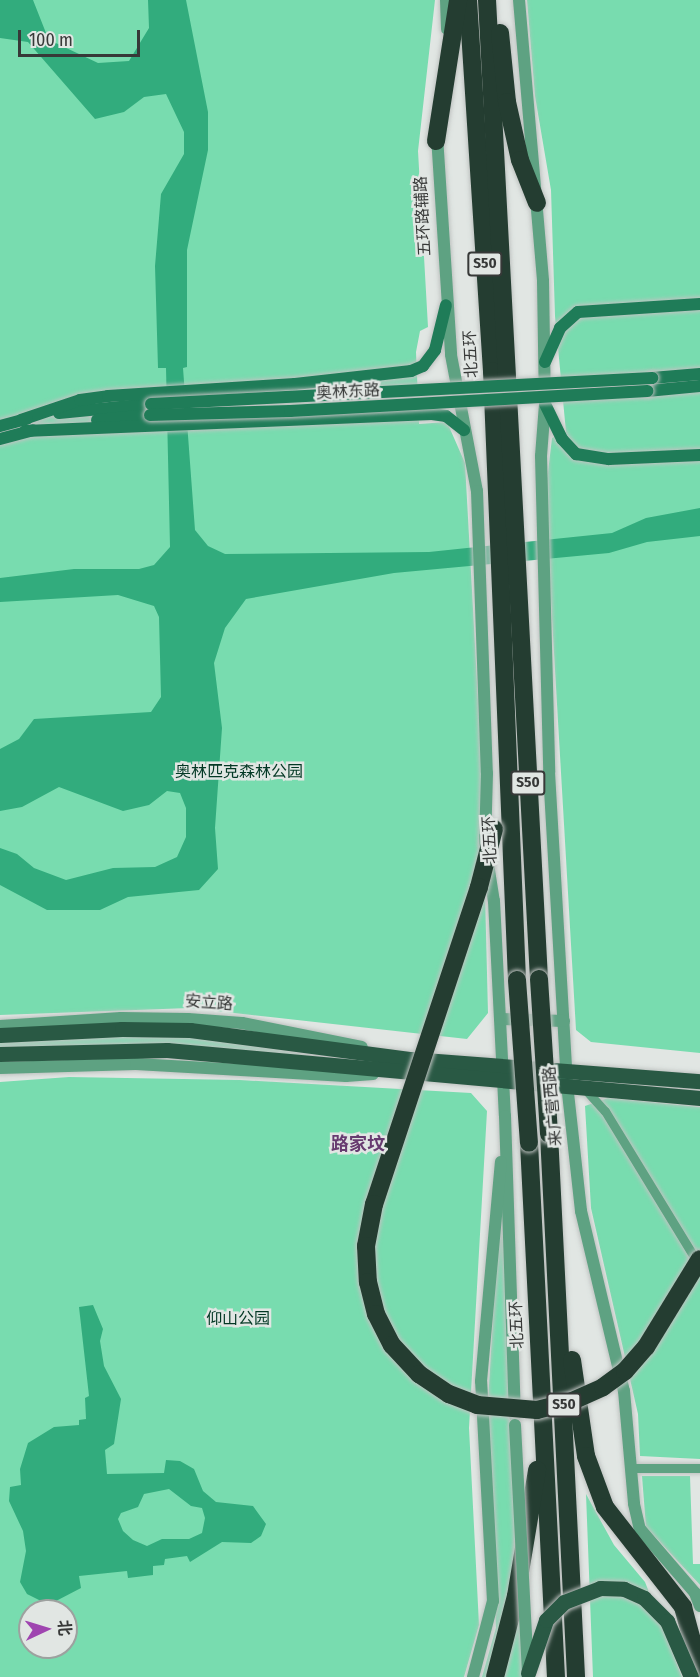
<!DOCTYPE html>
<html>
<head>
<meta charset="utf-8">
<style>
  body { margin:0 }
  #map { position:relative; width:700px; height:1677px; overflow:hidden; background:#e1e6e3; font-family:"Fira Sans Condensed","Noto Sans SC",sans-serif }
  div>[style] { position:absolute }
  .green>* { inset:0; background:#78dcaf }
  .water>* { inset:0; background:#32ac7d }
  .roads { filter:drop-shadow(0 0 2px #bfc3c1) drop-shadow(0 0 2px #bfc3c1) }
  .minor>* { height:9px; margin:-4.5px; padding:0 4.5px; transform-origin:4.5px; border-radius:4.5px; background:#5ea282 }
  .tertiary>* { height:12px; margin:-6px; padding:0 6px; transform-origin:6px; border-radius:6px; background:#5ea282 }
  .secondary>* { height:12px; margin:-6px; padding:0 6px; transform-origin:6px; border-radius:6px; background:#1f7c58 }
  .primary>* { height:15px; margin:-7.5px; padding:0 7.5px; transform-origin:7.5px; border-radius:7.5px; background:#295944 }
  .motorway>* { height:18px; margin:-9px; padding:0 9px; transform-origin:9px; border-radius:9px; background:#243d31 }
  .bridges { filter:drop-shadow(0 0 2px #bfc3c1) drop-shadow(0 0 2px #bfc3c1) }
  .tertiary-bridge>* { height:12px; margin:-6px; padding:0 6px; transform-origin:6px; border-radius:6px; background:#5ea282 }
  .secondary-bridge>* { height:12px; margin:-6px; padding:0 6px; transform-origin:6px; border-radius:6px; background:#1f7c58 }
  .primary-bridge>* { height:15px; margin:-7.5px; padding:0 7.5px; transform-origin:7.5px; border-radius:7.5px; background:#295944 }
  .motorway-bridge>* { height:18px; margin:-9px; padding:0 9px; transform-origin:9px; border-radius:9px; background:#243d31 }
  span { translate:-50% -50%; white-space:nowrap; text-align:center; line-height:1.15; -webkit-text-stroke:5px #e1e6e3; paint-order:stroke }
  .shield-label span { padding:2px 4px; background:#e1e6e3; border:2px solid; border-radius:4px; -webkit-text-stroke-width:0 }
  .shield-label { font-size:15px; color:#373938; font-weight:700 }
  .street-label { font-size:16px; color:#373938 }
  .park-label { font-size:16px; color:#033824 }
  .neighbourhood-label { font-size:18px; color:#673b70; font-weight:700 }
  .north { position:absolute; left:18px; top:1599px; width:60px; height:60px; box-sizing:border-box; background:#e1e6e3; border:2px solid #9da19f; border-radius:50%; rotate:86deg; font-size:16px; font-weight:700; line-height:24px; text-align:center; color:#373938 }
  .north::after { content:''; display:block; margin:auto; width:21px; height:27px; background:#9f45b0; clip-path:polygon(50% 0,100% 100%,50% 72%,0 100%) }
  .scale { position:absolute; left:18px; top:30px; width:122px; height:27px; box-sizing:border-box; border:3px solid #373938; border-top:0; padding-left:8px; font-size:18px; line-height:21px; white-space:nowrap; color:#373938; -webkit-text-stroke:4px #e1e6e3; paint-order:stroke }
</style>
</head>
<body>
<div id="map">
  <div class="green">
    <i style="clip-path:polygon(0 0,435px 0,418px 151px,428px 327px,420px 331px,416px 352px,419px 424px,447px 422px,465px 463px,482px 773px,488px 1013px,467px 1039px,190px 1008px,0 1015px)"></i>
    <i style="clip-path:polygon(527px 0,700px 0,700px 1053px,591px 1042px,576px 1030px,545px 498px,552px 438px,566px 432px,555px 316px,551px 190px,535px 96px)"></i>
    <i style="clip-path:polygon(74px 1035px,207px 1037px,319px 1057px,0 1051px,0 1039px)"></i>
    <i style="clip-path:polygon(evenodd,69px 1077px,240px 1080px,471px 1093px,487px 1111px,469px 1428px,479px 1625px,464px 1677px,0 1677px,0 1082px,69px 1077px,30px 1611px,66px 1611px,66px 1647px,30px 1647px,30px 1611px)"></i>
    <i style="clip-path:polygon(608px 1098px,700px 1107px,700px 1459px,640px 1456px,638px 1414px,591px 1208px,585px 1106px)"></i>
    <i style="clip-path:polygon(499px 1215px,503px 1215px,525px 1677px,482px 1677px,496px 1628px,487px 1420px)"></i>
    <i style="clip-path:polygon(642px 1476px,690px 1476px,693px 1564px,700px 1564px,700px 1585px,646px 1527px)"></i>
    <i style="clip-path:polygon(586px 1494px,614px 1545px,645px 1582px,682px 1677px,593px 1677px)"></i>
  </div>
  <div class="water">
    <i style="clip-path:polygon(0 0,33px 0,46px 33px,41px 36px,98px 63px,129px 61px,149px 28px,148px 0,186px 0,208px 112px,208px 150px,187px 250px,187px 367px,183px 368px,195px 530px,208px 546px,225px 554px,429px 552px,612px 533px,646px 518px,700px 508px,700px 536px,647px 542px,609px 553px,394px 573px,246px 599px,225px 628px,214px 663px,222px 728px,215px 828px,218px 869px,199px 890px,128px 897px,100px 910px,47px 910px,0 885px,0 848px,17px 854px,34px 868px,66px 880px,113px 868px,155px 867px,177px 857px,186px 837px,186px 808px,180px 793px,167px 791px,149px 805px,123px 811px,59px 787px,22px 807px,0 811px,0 749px,19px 739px,34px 719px,151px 712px,161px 697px,159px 617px,154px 606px,118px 595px,0 602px,0 578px,74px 569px,139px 569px,154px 565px,170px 547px,166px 368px,158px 368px,155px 266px,161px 194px,184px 154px,184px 132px,166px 94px,144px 97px,124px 112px,95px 119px,28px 42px,0 38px)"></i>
    <i style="clip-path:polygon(evenodd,93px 1305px,103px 1329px,100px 1341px,104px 1366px,121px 1399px,114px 1444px,105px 1450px,107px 1474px,164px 1473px,166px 1460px,180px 1461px,194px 1469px,203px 1491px,216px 1502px,253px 1506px,266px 1524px,261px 1536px,251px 1543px,222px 1542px,190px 1562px,187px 1556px,165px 1559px,164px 1565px,153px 1566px,153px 1575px,128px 1578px,127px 1571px,79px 1576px,81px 1588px,56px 1601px,41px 1601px,27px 1594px,20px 1582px,26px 1551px,23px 1531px,9px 1501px,10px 1487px,21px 1485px,20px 1469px,28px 1443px,54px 1427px,79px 1425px,79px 1420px,86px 1419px,85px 1398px,89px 1396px,79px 1307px,93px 1305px,169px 1489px,191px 1506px,202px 1508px,205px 1518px,202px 1533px,189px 1539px,162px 1539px,147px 1546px,133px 1540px,123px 1531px,118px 1519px,121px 1513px,138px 1507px,144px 1494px,169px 1489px)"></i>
  </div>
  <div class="roads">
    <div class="minor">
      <i style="left:584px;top:1088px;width:31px;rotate:48deg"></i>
      <i style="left:605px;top:1111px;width:180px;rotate:58.6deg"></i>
      <i style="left:630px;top:1468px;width:70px"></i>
    </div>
    <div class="tertiary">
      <i style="left:446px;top:0;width:29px;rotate:88deg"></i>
      <i style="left:519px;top:0;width:282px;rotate:85.1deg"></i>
      <i style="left:543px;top:281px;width:123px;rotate:89.1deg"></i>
      <i style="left:545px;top:404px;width:52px;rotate:94.4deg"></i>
      <i style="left:541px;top:456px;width:316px;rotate:88.5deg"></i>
      <i style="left:549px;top:772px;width:313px;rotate:86.7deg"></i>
      <i style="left:567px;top:1084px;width:128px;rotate:83.7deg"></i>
      <i style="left:581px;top:1211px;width:185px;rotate:76.6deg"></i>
      <i style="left:624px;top:1391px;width:113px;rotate:84.9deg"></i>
      <i style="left:634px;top:1504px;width:26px;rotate:77deg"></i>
      <i style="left:640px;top:1529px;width:84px;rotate:49.3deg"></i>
      <i style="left:695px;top:1593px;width:14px;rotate:69deg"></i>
      <i style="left:437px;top:136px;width:219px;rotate:86.3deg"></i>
      <i style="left:451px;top:355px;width:138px;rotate:79.2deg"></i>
      <i style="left:477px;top:491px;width:282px;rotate:88deg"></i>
      <i style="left:487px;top:773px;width:71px;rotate:91.6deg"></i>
      <i style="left:488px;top:864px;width:37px;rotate:81deg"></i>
      <i style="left:494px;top:901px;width:215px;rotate:87.1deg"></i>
      <i style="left:505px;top:1116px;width:300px;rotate:88.1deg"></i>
      <i style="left:500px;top:1019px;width:64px;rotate:1.8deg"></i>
      <i style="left:0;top:1026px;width:121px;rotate:-3.8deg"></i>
      <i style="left:121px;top:1018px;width:67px;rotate:0.9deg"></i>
      <i style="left:188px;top:1019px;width:54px;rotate:4.2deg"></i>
      <i style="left:242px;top:1023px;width:122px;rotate:11.3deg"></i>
      <i style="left:0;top:1068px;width:136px;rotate:-1.7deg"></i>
      <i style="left:136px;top:1064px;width:210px;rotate:3.3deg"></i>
      <i style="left:346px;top:1076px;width:27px;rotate:-4deg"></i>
      <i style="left:473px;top:1677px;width:79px;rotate:-75.3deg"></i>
      <i style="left:493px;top:1601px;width:220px;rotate:-93.1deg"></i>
      <i style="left:481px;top:1381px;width:220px;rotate:-84.8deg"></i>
    </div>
    <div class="secondary">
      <i style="left:545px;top:362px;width:37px;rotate:-66deg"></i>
      <i style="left:560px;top:328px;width:24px;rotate:-42deg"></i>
      <i style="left:578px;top:312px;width:122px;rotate:-3.8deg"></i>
      <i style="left:652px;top:378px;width:48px;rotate:-4.8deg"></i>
      <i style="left:647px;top:391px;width:53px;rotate:-5.4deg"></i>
      <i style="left:545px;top:404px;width:39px;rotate:64deg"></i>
      <i style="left:562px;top:439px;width:21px;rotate:47deg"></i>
      <i style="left:576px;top:454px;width:33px;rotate:9deg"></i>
      <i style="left:609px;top:459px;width:91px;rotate:-2.5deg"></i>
      <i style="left:59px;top:413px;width:92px;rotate:-5.6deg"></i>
      <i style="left:21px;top:420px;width:62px;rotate:-18.7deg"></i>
      <i style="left:80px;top:400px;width:28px;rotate:-8deg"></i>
      <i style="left:108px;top:396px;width:187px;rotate:-3.7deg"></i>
      <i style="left:295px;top:384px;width:117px;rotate:-6.4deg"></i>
      <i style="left:411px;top:371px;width:13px;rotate:-23deg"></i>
      <i style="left:423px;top:366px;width:20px;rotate:-53deg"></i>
      <i style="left:435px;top:350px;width:46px;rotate:-76.3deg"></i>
      <i style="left:97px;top:420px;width:53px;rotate:-5.4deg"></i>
      <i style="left:0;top:426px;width:28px;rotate:-15deg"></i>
      <i style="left:25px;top:431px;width:407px;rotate:-2.4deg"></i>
      <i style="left:432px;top:414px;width:14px;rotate:8deg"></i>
      <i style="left:446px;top:416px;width:23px;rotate:38deg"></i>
      <i style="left:0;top:439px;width:34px;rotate:-15deg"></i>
    </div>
    <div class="primary">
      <i style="left:0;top:1035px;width:122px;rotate:-2.8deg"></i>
      <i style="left:122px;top:1029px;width:68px;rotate:0.8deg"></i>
      <i style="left:190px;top:1030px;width:223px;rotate:7.5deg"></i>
      <i style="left:411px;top:1059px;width:290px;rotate:4.4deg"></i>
      <i style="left:0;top:1054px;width:167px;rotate:-1.4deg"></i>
      <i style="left:167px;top:1050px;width:535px;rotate:5.15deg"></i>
    </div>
    <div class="motorway">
      <i style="left:468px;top:0;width:372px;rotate:86.3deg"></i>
      <i style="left:492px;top:371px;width:610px;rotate:87.65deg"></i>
      <i style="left:487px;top:0;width:980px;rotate:86.96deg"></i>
      <i style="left:500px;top:33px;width:69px;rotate:84.2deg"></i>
      <i style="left:507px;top:102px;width:59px;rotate:77.4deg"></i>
      <i style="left:520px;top:160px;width:46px;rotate:68.4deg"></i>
      <i style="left:436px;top:141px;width:143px;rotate:-81.1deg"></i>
      <i style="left:549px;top:1134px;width:544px;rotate:87.15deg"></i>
      <i style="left:529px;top:1143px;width:535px;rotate:87.11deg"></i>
      <i style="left:572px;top:1360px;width:97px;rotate:81.7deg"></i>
      <i style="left:586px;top:1456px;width:54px;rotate:69.6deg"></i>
      <i style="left:605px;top:1507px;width:127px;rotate:52deg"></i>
      <i style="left:683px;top:1607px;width:34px;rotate:75deg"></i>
      <i style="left:692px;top:1640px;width:37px;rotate:84deg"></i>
      <i style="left:495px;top:1677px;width:84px;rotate:-75.5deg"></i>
      <i style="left:516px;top:1596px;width:128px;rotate:-80.5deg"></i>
    </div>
  </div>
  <div class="bridges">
    <div class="tertiary-bridge">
      <i style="left:515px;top:1425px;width:244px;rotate:87deg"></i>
    </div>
    <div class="secondary-bridge">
      <i style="left:151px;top:404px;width:502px;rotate:-2.97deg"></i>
      <i style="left:150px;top:415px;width:140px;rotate:-1.6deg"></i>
      <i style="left:290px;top:411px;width:358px;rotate:-3.2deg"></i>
    </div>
    <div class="primary-bridge">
      <i style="left:528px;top:1673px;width:56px;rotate:-71.2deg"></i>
      <i style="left:546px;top:1620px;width:25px;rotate:-45deg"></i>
      <i style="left:564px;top:1602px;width:39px;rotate:-21deg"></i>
      <i style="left:600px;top:1588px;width:24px;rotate:2deg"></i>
      <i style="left:624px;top:1589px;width:22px;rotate:24deg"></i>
      <i style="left:644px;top:1598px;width:33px;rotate:45deg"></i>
      <i style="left:667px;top:1621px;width:61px;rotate:66.8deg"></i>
    </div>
    <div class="motorway-bridge">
      <i style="left:494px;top:829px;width:60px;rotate:104.5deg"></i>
      <i style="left:479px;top:887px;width:334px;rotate:108.3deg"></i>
      <i style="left:374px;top:1204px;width:43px;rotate:100.8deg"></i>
      <i style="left:366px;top:1246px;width:36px;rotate:87deg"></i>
      <i style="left:368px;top:1282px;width:33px;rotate:76deg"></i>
      <i style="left:376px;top:1314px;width:35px;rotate:63deg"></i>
      <i style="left:392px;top:1345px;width:40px;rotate:47deg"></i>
      <i style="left:419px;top:1374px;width:36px;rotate:34deg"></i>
      <i style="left:449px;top:1394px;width:30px;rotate:21deg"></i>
      <i style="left:477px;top:1405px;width:60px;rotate:4.8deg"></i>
      <i style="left:537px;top:1410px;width:34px;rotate:-14deg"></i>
      <i style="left:570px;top:1402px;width:36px;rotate:-24deg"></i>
      <i style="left:603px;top:1387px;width:27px;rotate:-36deg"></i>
      <i style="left:625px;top:1371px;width:32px;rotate:-49deg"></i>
      <i style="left:646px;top:1347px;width:103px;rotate:-58.5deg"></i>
      <i style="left:539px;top:979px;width:155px;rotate:86.3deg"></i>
      <i style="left:517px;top:980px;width:163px;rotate:85.8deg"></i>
    </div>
  </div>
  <div class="shield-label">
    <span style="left:485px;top:264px">S50</span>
    <span style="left:528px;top:783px">S50</span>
    <span style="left:564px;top:1405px">S50</span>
  </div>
  <div class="street-label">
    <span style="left:423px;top:216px;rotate:-93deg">五环路辅路</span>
    <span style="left:471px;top:354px;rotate:-93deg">北五环</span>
    <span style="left:348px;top:392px;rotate:-3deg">奥林东路</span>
    <span style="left:490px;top:840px;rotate:-93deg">北五环</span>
    <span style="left:209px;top:1003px;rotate:4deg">安立路</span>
    <span style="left:553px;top:1106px;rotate:-95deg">来广营西路</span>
    <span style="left:517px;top:1325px;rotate:-92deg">北五环</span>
  </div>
  <div class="park-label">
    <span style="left:239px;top:772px">奥林匹克森林公园</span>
    <span style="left:238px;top:1319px">仰山公园</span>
  </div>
  <div class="neighbourhood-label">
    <span style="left:358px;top:1144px">路家坟</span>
  </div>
  <div class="north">北</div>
  <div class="scale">100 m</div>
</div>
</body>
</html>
